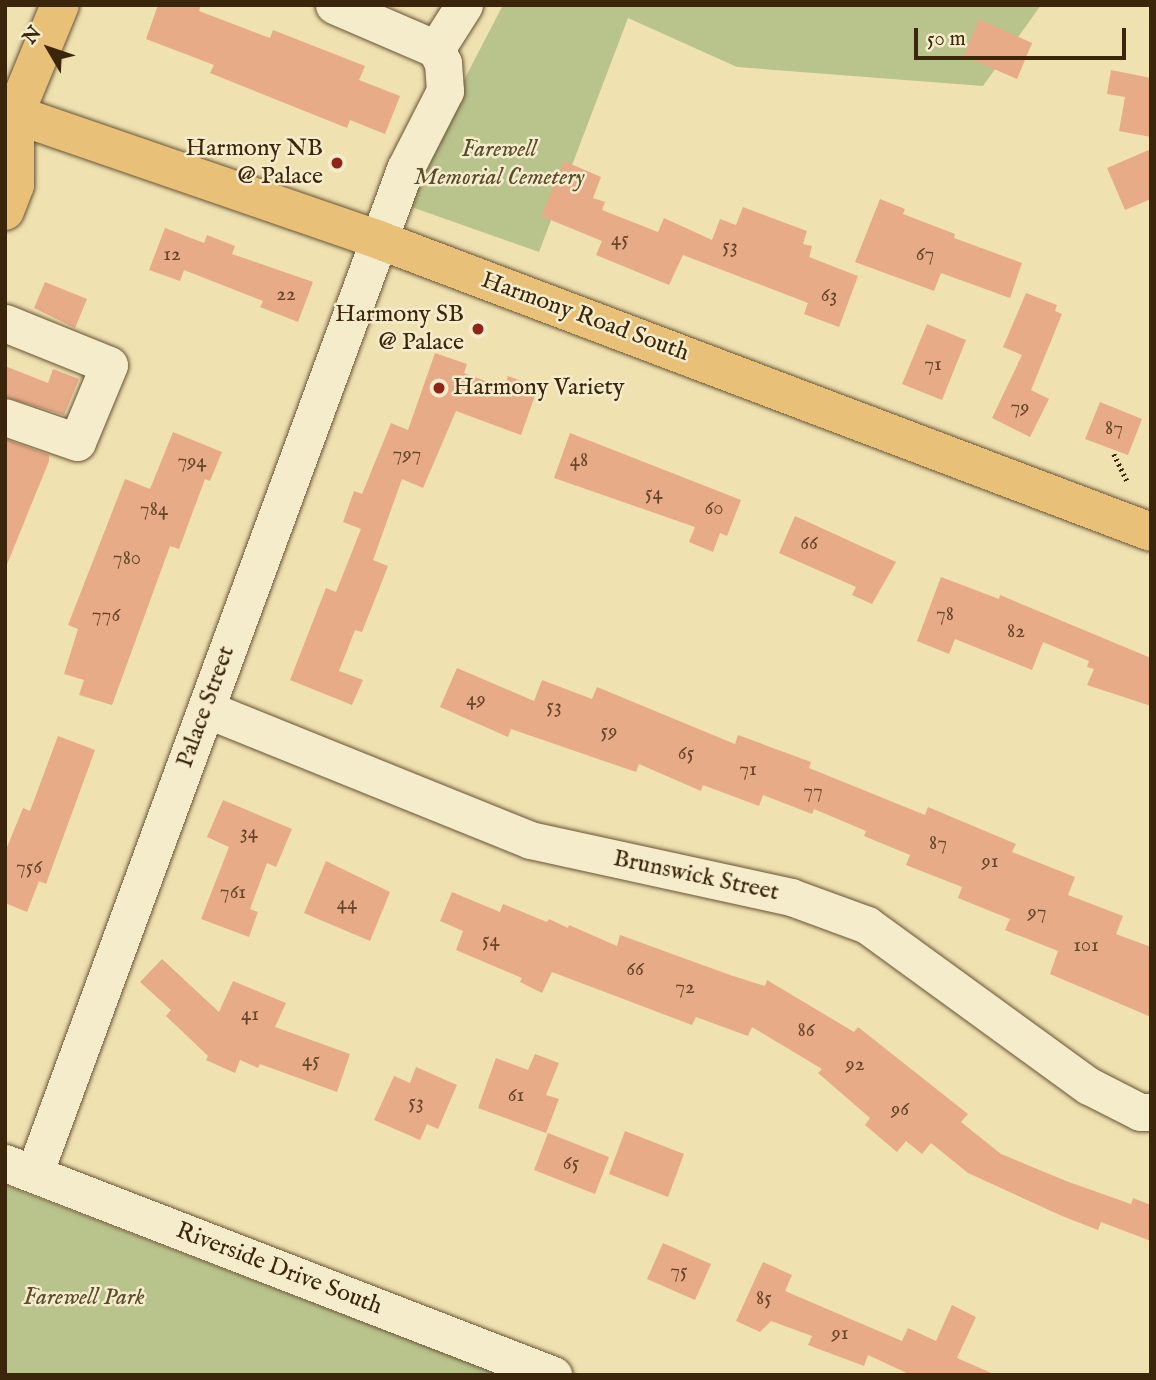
<!DOCTYPE html>
<html>
<head>
<meta charset="utf-8">
<style>
  body { margin:0 }
  #map { position:relative; width:1156px; height:1380px; overflow:hidden; background:#f0e1b1; font-family:"IM FELL English",serif }
  div>[style] { position:absolute }
  .green>* { inset:0; background:#b9c38c }
  .building>* { inset:0; background:#e8ab88 }
  .path>* { height:4.5px; margin-top:-2.25px; transform-origin:0; background:repeating-linear-gradient(90deg,#3b250b 0 2px,transparent 0 5.5px) }
  .roads { filter:drop-shadow(0 0 2px #685434) drop-shadow(0 0 2px #685434) }
  .minor>* { height:37px; margin:-18.5px; padding:0 18.5px; transform-origin:18.5px; border-radius:18.5px; background:#f5eccc }
  .major>* { height:38px; margin:-19px; padding:0 19px; transform-origin:19px; border-radius:19px; background:#e8c078 }
  .dots>* { width:19px; height:19px; translate:-50% -50%; box-sizing:border-box; border:4px solid #f5eccc; border-radius:50% }
  span { translate:-50% -50%; white-space:nowrap; text-align:center; line-height:1.15; -webkit-text-stroke:5px #f5eccc; paint-order:stroke }
  .number-label { font-size:21px; color:#66462a }
  .number-label span { -webkit-text-stroke-width:0 }
  .poi-label { font-size:24px; color:#3b250b }
  .right { translate:-100% -50%; text-align:right }
  .left { translate:0 -50%; text-align:left }
  .park-label { font-size:24px; color:#5a4c2b; font-style:italic }
  .street-label { font-size:24px; color:#3b250b }
  .frame { position:absolute; inset:0; border:7px solid #3b250b; pointer-events:none }
  .north { position:absolute; left:14px; top:14px; width:70px; height:70px; -webkit-text-stroke:5px #f5eccc; paint-order:stroke; rotate:309deg; font-size:19px; font-weight:700; line-height:28px; text-align:center; color:#3b250b }
  .north::after { content:''; display:block; margin:auto; width:24px; height:32px; background:#3b250b; clip-path:polygon(50% 0,100% 100%,50% 72%,0 100%) }
  .scale { position:absolute; left:914px; top:28px; width:212px; height:32px; box-sizing:border-box; border:4px solid #3b250b; border-top:0; padding-left:9px; font-size:21px; line-height:24px; white-space:nowrap; color:#3b250b; -webkit-text-stroke:5px #f5eccc; paint-order:stroke }
</style>
</head>
<body>
<div id="map">
  <div class="green">
    <i style="clip-path:polygon(503px 5px,1041px 5px,983px 86px,737px 67px,628px 18px,539px 252px,400px 203px)"></i>
    <i style="clip-path:polygon(5px 1185px,501px 1375px,5px 1375px)"></i>
  </div>
  <div class="building">
    <i style="clip-path:polygon(158px 5px,201px 5px,199px 11px,270px 38px,273px 30px,365px 66px,359px 80px,400px 96px,385px 134px,350px 120px,347px 128px,292px 106px,210px 73px,214px 65px,146px 39px)"></i>
    <i style="clip-path:polygon(979px 19px,1032px 43px,1017px 79px,964px 56px)"></i>
    <i style="clip-path:polygon(1111px 70px,1151px 78px,1151px 137px,1119px 131px,1125px 97px,1107px 94px)"></i>
    <i style="clip-path:polygon(1151px 149px,1151px 199px,1125px 210px,1107px 168px)"></i>
    <i style="clip-path:polygon(564px 161px,601px 177px,593px 198px,605px 202px,602px 210px,658px 232px,664px 218px,712px 240px,720px 219px,736px 225px,743px 207px,807px 231px,803px 244px,812px 246px,809px 257px,858px 276px,839px 327px,804px 314px,808px 303px,683px 255px,669px 285px,596px 255px,602px 241px,541px 216px)"></i>
    <i style="clip-path:polygon(880px 199px,905px 209px,903px 214px,955px 234px,954px 238px,1022px 263px,1010px 298px,941px 273px,934px 291px,855px 262px)"></i>
    <i style="clip-path:polygon(165px 228px,204px 243px,207px 235px,235px 246px,232px 254px,313px 282px,298px 322px,260px 307px,263px 301px,184px 270px,180px 281px,149px 270px)"></i>
    <i style="clip-path:polygon(45px 282px,87px 299px,75px 328px,34px 308px)"></i>
    <i style="clip-path:polygon(1026px 293px,1057px 305px,1055px 311px,1062px 314px,1031px 390px,1049px 399px,1030px 437px,992px 418px,1022px 355px,1003px 347px)"></i>
    <i style="clip-path:polygon(927px 324px,966px 340px,942px 400px,902px 384px)"></i>
    <i style="clip-path:polygon(435px 353px,467px 364px,464px 373px,504px 388px,508px 376px,538px 387px,521px 435px,456px 411px,423px 488px,402px 479px,373px 560px,388px 566px,362px 632px,355px 630px,339px 671px,363px 680px,352px 705px,290px 680px,326px 588px,336px 592px,361px 529px,343px 522px,354px 491px,362px 494px,391px 423px,408px 430px)"></i>
    <i style="clip-path:polygon(5px 366px,48px 383px,53px 369px,79px 379px,64px 415px,5px 397px)"></i>
    <i style="clip-path:polygon(1100px 402px,1142px 419px,1128px 455px,1085px 439px)"></i>
    <i style="clip-path:polygon(173px 432px,222px 452px,210px 481px,205px 479px,179px 549px,170px 546px,112px 705px,79px 695px,84px 680px,64px 674px,78px 629px,68px 625px,125px 479px,150px 489px)"></i>
    <i style="clip-path:polygon(570px 433px,741px 500px,727px 536px,720px 533px,713px 552px,689px 542px,695px 527px,554px 478px)"></i>
    <i style="clip-path:polygon(5px 439px,49px 455px,49px 461px,6px 567px)"></i>
    <i style="clip-path:polygon(795px 516px,896px 562px,872px 604px,852px 595px,856px 587px,779px 553px)"></i>
    <i style="clip-path:polygon(941px 577px,999px 599px,1000px 595px,1151px 658px,1151px 706px,1087px 685px,1094px 669px,1087px 667px,1089px 661px,1043px 642px,1032px 670px,955px 639px,949px 654px,917px 641px)"></i>
    <i style="clip-path:polygon(457px 668px,534px 701px,542px 680px,592px 699px,597px 687px,735px 744px,738px 735px,811px 762px,809px 768px,925px 815px,928px 807px,1016px 844px,1012px 852px,1075px 877px,1068px 895px,1123px 916px,1116px 934px,1151px 947px,1151px 1017px,1050px 974px,1058px 951px,1005px 930px,1010px 919px,958px 898px,962px 887px,906px 865px,910px 855px,864px 836px,866px 831px,814px 809px,812px 814px,763px 795px,759px 806px,703px 785px,701px 791px,639px 764px,636px 772px,511px 729px,508px 737px,440px 707px)"></i>
    <i style="clip-path:polygon(58px 736px,95px 750px,46px 884px,39px 881px,27px 912px,5px 903px,5px 852px,23px 808px,30px 811px)"></i>
    <i style="clip-path:polygon(223px 800px,292px 829px,276px 867px,267px 863px,250px 909px,258px 912px,249px 937px,201px 919px,229px 847px,207px 837px)"></i>
    <i style="clip-path:polygon(326px 861px,390px 892px,370px 941px,304px 913px)"></i>
    <i style="clip-path:polygon(452px 892px,500px 912px,503px 904px,547px 922px,549px 919px,568px 928px,569px 925px,617px 946px,620px 935px,730px 975px,765px 986px,767px 980px,854px 1032px,858px 1027px,968px 1114px,961px 1122px,1001px 1154px,1066px 1181px,1131px 1204px,1133px 1198px,1151px 1205px,1151px 1241px,1101px 1222px,1098px 1230px,1062px 1216px,968px 1173px,931px 1143px,922px 1154px,906px 1141px,897px 1152px,865px 1125px,870px 1118px,818px 1073px,822px 1069px,752px 1027px,748px 1036px,696px 1017px,692px 1025px,552px 972px,542px 993px,520px 982px,522px 978px,456px 950px,463px 931px,440px 921px)"></i>
    <i style="clip-path:polygon(162px 959px,219px 1012px,233px 981px,286px 1003px,275px 1027px,350px 1054px,337px 1092px,260px 1064px,258px 1068px,240px 1060px,235px 1073px,206px 1060px,208px 1056px,166px 1016px,171px 1010px,140px 982px)"></i>
    <i style="clip-path:polygon(535px 1054px,559px 1063px,546px 1095px,559px 1099px,546px 1133px,478px 1108px,496px 1058px,528px 1070px)"></i>
    <i style="clip-path:polygon(416px 1067px,457px 1085px,438px 1129px,427px 1124px,420px 1140px,374px 1120px,394px 1076px,410px 1083px)"></i>
    <i style="clip-path:polygon(625px 1131px,684px 1154px,668px 1197px,609px 1174px)"></i>
    <i style="clip-path:polygon(548px 1133px,609px 1157px,595px 1194px,534px 1170px)"></i>
    <i style="clip-path:polygon(663px 1243px,711px 1264px,695px 1300px,647px 1279px)"></i>
    <i style="clip-path:polygon(763px 1262px,792px 1275px,785px 1291px,902px 1341px,908px 1328px,936px 1341px,952px 1305px,976px 1317px,957px 1358px,996px 1375px,911px 1375px,868px 1355px,864px 1366px,808px 1345px,812px 1336px,771px 1321px,760px 1332px,736px 1321px)"></i>
  </div>
  <div class="path">
    <i style="left:1114px;top:454px;width:32px;rotate:64deg"></i>
  </div>
  <div class="roads">
    <div class="minor">
      <i style="left:334px;top:5px;width:111px;rotate:23.3deg"></i>
      <i style="left:5px;top:323px;width:112px;rotate:22deg"></i>
      <i style="left:109px;top:365px;width:83px;rotate:112.6deg"></i>
      <i style="left:77px;top:442px;width:76px;rotate:-160.9deg"></i>
      <i style="left:206px;top:709px;width:349px;rotate:22deg"></i>
      <i style="left:530px;top:840px;width:267px;rotate:12.3deg"></i>
      <i style="left:791px;top:897px;width:81px;rotate:20.2deg"></i>
      <i style="left:867px;top:925px;width:274px;rotate:36deg"></i>
      <i style="left:1089px;top:1086px;width:57px;rotate:27deg"></i>
      <i style="left:1140px;top:1112px;width:11px"></i>
      <i style="left:5px;top:1163px;width:588px;rotate:21.15deg"></i>
      <i style="left:34px;top:1174px;width:1071px;rotate:-69.74deg"></i>
      <i style="left:405px;top:169px;width:88px;rotate:-62.9deg"></i>
      <i style="left:445px;top:91px;width:28px;rotate:-94deg"></i>
      <i style="left:443px;top:63px;width:16px;rotate:-117deg"></i>
      <i style="left:436px;top:49px;width:52px;rotate:-57.5deg"></i>
    </div>
    <div class="major">
      <i style="left:5px;top:111px;width:396px;rotate:19deg"></i>
      <i style="left:379px;top:240px;width:825px;rotate:20.72deg"></i>
      <i style="left:5px;top:211px;width:28px;rotate:-69deg"></i>
      <i style="left:15px;top:185px;width:71px;rotate:-90deg"></i>
      <i style="left:15px;top:114px;width:118px;rotate:-67.6deg"></i>
    </div>
  </div>
  <div class="dots">
    <i style="left:337px;top:163px;background:#8f2418"></i>
    <i style="left:478px;top:329px;background:#8f2418"></i>
    <i style="left:439px;top:388px;background:#8f2418"></i>
  </div>
  <div class="number-label">
    <span style="left:620px;top:240px">45</span>
    <span style="left:730px;top:247px">53</span>
    <span style="left:172px;top:255px">12</span>
    <span style="left:925px;top:255px">67</span>
    <span style="left:286px;top:295px">22</span>
    <span style="left:829px;top:296px">63</span>
    <span style="left:933px;top:365px">71</span>
    <span style="left:1020px;top:408px">79</span>
    <span style="left:1114px;top:429px">87</span>
    <span style="left:407px;top:455px">797</span>
    <span style="left:579px;top:461px">48</span>
    <span style="left:192px;top:462px">794</span>
    <span style="left:654px;top:494px">54</span>
    <span style="left:714px;top:509px">60</span>
    <span style="left:154px;top:510px">784</span>
    <span style="left:809px;top:544px">66</span>
    <span style="left:127px;top:559px">780</span>
    <span style="left:945px;top:615px">78</span>
    <span style="left:106px;top:616px">776</span>
    <span style="left:1016px;top:632px">82</span>
    <span style="left:476px;top:700px">49</span>
    <span style="left:554px;top:707px">53</span>
    <span style="left:609px;top:732px">59</span>
    <span style="left:686px;top:754px">65</span>
    <span style="left:748px;top:770px">71</span>
    <span style="left:813px;top:792px">77</span>
    <span style="left:249px;top:833px">34</span>
    <span style="left:938px;top:844px">87</span>
    <span style="left:990px;top:862px">91</span>
    <span style="left:29px;top:868px">756</span>
    <span style="left:233px;top:893px">761</span>
    <span style="left:347px;top:904px">44</span>
    <span style="left:1037px;top:913px">97</span>
    <span style="left:491px;top:941px">54</span>
    <span style="left:1086px;top:946px">101</span>
    <span style="left:635px;top:970px">66</span>
    <span style="left:685px;top:988px">72</span>
    <span style="left:250px;top:1015px">41</span>
    <span style="left:806px;top:1031px">86</span>
    <span style="left:311px;top:1061px">45</span>
    <span style="left:855px;top:1065px">92</span>
    <span style="left:516px;top:1096px">61</span>
    <span style="left:416px;top:1103px">53</span>
    <span style="left:900px;top:1110px">96</span>
    <span style="left:571px;top:1164px">65</span>
    <span style="left:679px;top:1272px">75</span>
    <span style="left:764px;top:1299px">85</span>
    <span style="left:840px;top:1334px">91</span>
  </div>
  <div class="poi-label">
    <span class="right" style="left:323px;top:163px">Harmony NB<br>@ Palace</span>
    <span class="right" style="left:464px;top:329px">Harmony SB<br>@ Palace</span>
    <span class="left" style="left:453px;top:388px">Harmony Variety</span>
  </div>
  <div class="park-label">
    <span style="left:499px;top:164px">Farewell<br>Memorial Cemetery</span>
    <span style="left:84px;top:1298px">Farewell Park</span>
  </div>
  <div class="street-label">
    <span style="left:585px;top:317px;rotate:20deg">Harmony Road South</span>
    <span style="left:206px;top:707px;rotate:-70deg">Palace Street</span>
    <span style="left:696px;top:876px;rotate:12deg">Brunswick Street</span>
    <span style="left:279px;top:1269px;rotate:21deg">Riverside Drive South</span>
  </div>
  <div class="frame"></div>
  <div class="north">N</div>
  <div class="scale">50 m</div>
</div>
</body>
</html>
